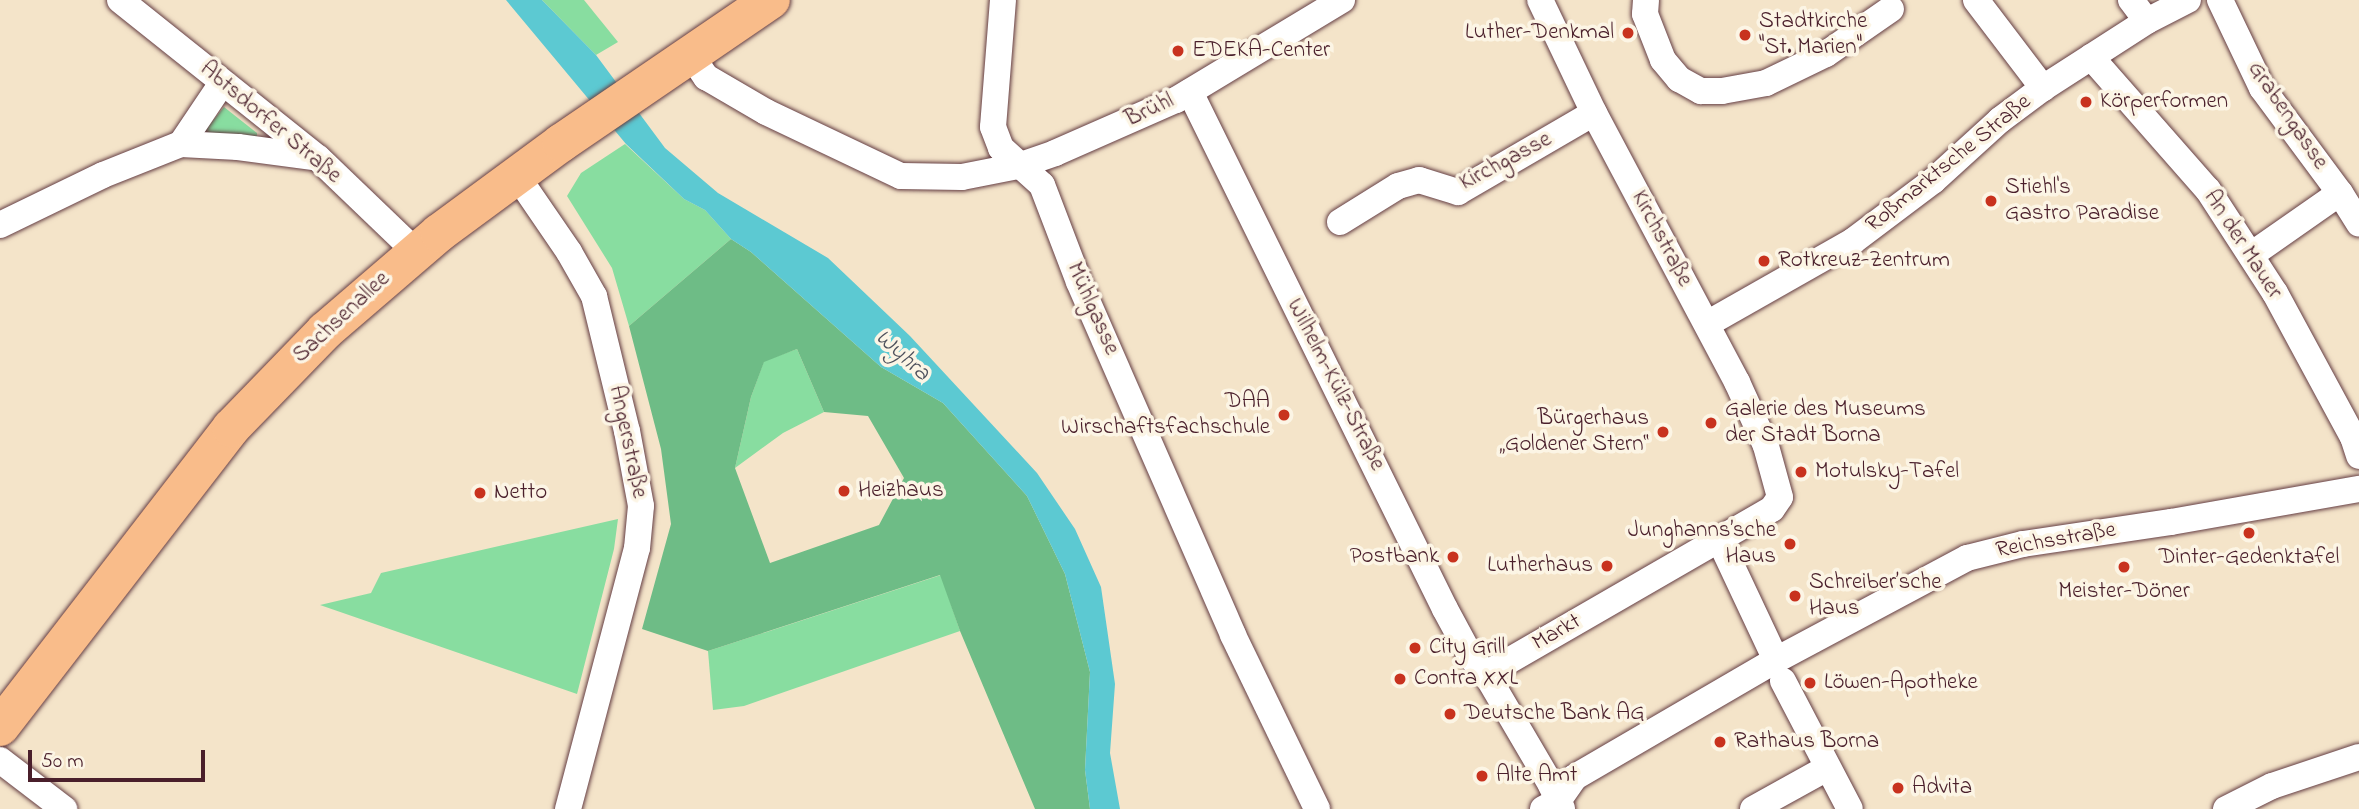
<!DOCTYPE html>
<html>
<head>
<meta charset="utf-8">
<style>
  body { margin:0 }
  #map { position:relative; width:2359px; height:809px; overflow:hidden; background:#f4e4c9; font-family:"Indie Flower",sans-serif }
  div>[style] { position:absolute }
  .green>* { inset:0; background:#88dda0 }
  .forest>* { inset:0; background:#6ebc86 }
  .water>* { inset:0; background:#5cc9d2 }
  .roads { filter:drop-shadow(0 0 2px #643d43) drop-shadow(0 0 2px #643d43) }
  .street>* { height:26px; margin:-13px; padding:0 13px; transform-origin:13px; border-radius:13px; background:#fff }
  .primary>* { height:38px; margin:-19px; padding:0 19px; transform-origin:19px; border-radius:19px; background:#f9bc8a }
  .dots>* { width:19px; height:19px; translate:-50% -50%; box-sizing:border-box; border:4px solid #fcf5e5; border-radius:50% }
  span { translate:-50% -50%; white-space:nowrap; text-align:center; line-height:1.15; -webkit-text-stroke:7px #fcf5e5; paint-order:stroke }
  .poi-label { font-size:23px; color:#4a1f2b }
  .left { translate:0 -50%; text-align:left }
  .right { translate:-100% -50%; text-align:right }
  .street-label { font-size:23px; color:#4a1f2b }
  .water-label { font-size:24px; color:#4f525d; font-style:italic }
  .scale { position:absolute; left:28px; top:750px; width:177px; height:32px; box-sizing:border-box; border:4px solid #4a1f2b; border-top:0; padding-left:9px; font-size:21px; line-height:24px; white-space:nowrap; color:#4a1f2b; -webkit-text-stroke:5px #fcf5e5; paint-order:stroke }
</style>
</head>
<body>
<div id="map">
  <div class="green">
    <i style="clip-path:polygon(542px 0,584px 0,618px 42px,596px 55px)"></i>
    <i style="clip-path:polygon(224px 107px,257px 133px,257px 139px,203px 133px)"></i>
    <i style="clip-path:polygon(625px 144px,684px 199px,705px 210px,731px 239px,629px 326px,612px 268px,567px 196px,581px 173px)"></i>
    <i style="clip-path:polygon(797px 349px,824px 412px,783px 433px,735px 468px,751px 397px,764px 361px)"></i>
    <i style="clip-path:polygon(618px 519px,614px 549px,577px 694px,320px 605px,371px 593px,381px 573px)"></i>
    <i style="clip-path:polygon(941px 575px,960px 631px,744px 706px,713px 710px,708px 651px)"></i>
  </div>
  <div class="forest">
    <i style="clip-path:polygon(evenodd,731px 239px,751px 252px,881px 367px,943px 403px,1027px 496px,1065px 574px,1090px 672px,1085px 770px,1090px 809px,1035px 809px,960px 631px,940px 575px,708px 651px,642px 629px,671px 524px,661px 449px,629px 326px,731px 239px,797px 349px,824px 412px,868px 416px,904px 478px,879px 525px,770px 563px,735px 468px,751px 397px,764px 362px,797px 349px)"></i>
  </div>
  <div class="water">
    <i style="clip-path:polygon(506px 0,542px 0,596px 55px,665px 148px,718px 193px,828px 258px,910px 336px,1037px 473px,1075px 529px,1101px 587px,1115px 684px,1110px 753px,1120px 809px,1090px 809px,1085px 770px,1090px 672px,1065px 574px,1027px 496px,943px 403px,881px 367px,751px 252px,731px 239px,705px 210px,684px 199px,626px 144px)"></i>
  </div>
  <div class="roads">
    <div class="street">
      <i style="left:120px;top:0;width:253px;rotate:38.6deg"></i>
      <i style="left:318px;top:158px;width:134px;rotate:43.8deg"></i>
      <i style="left:1003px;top:0;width:127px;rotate:94.5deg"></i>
      <i style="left:993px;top:127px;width:22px;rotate:69deg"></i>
      <i style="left:1001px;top:148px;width:55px;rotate:42.1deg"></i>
      <i style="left:1042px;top:185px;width:104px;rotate:69.1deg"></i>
      <i style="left:1079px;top:282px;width:385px;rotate:66.4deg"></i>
      <i style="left:1233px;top:635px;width:193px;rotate:64.2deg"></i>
      <i style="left:1646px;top:0;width:14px;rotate:94deg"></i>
      <i style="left:1645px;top:14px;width:49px;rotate:68.6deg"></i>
      <i style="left:1663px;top:60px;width:25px;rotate:50deg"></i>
      <i style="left:1679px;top:79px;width:25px;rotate:29deg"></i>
      <i style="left:1701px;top:91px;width:21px"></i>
      <i style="left:1722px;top:91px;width:45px;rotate:-10.3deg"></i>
      <i style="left:1766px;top:83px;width:67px;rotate:-25.8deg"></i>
      <i style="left:1826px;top:54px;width:79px;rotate:-34.7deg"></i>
      <i style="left:1976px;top:0;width:111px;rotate:52.7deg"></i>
      <i style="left:2131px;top:0;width:26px;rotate:53deg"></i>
      <i style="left:2220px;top:0;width:98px;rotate:64.5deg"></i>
      <i style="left:2262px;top:88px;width:131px;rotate:53.4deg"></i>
      <i style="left:2340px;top:193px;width:36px;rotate:58deg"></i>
      <i style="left:691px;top:55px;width:27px;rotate:56deg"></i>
      <i style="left:706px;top:77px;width:69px;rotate:30.3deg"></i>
      <i style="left:766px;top:112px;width:149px;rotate:25.4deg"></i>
      <i style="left:901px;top:176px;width:61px;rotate:0.9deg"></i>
      <i style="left:962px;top:177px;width:57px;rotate:-11.1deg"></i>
      <i style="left:1018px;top:166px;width:39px;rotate:-19deg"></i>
      <i style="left:1055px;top:153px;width:132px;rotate:-23.7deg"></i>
      <i style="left:1176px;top:100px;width:194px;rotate:-31.1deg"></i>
      <i style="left:2091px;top:57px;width:177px;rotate:48.7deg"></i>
      <i style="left:2208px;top:190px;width:123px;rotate:57deg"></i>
      <i style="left:2275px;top:293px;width:164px;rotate:61.6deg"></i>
      <i style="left:2353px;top:437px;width:20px;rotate:72deg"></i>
      <i style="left:1190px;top:92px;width:576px;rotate:63.75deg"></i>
      <i style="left:1445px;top:609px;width:55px;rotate:61.6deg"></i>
      <i style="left:1471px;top:657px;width:23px;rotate:49deg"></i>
      <i style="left:1486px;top:674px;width:129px;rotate:59.6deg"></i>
      <i style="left:1551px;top:785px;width:26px;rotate:65deg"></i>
      <i style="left:181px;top:144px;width:73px;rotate:-56.1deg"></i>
      <i style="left:517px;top:176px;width:92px;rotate:55.6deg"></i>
      <i style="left:569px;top:252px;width:51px;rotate:60.4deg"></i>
      <i style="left:594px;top:296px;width:139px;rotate:76.3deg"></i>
      <i style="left:627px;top:431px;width:76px;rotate:79.4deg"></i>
      <i style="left:641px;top:506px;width:42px;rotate:95.4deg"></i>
      <i style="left:637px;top:548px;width:270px;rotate:104.8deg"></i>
      <i style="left:1340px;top:222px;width:68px;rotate:-31.8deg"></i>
      <i style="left:1398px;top:186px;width:22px;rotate:-16deg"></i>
      <i style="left:1419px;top:180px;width:41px;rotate:17.1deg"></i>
      <i style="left:1458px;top:192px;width:157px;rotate:-30.2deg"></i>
      <i style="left:0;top:225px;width:114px;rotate:-25.9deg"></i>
      <i style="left:103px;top:175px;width:84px;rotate:-21.7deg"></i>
      <i style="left:181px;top:144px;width:57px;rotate:3deg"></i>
      <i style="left:238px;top:147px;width:76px;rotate:7.6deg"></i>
      <i style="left:2251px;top:255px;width:108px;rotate:-34.9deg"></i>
      <i style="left:1707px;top:324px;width:168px;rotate:-29.6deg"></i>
      <i style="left:1853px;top:241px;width:100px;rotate:-36.9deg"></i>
      <i style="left:1933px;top:181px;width:91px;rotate:-42.3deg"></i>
      <i style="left:2000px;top:120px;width:54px;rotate:-36.7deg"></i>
      <i style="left:2043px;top:88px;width:124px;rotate:-32.8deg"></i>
      <i style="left:2147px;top:21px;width:46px;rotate:-27.1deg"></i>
      <i style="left:1719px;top:539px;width:134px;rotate:64.8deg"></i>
      <i style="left:1486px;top:674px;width:330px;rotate:-30deg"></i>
      <i style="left:1772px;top:509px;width:14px;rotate:-56deg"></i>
      <i style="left:1780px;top:497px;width:53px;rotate:-105.4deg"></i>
      <i style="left:1766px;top:446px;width:70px;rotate:-114.4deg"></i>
      <i style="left:1737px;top:382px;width:305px;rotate:-118deg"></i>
      <i style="left:1594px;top:113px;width:125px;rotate:-115.5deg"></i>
      <i style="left:1783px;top:681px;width:144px;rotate:62.4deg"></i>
      <i style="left:0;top:760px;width:81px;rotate:37.4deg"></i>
      <i style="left:1543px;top:809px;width:17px;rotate:-28deg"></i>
      <i style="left:1558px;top:801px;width:29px;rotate:-55deg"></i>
      <i style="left:1575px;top:777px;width:233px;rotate:-30.2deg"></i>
      <i style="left:1776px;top:660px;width:217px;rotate:-28.1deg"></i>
      <i style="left:1967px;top:558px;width:58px;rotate:-14deg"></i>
      <i style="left:2023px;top:544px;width:150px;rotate:-8.5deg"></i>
      <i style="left:2171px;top:522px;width:191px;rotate:-10deg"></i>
      <i style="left:1753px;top:809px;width:85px;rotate:-29deg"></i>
      <i style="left:2226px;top:809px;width:51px;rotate:-26.6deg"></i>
      <i style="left:2272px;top:786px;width:92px;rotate:-18.4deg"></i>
    </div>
    <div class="primary">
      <i style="left:0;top:727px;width:378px;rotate:-52.3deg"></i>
      <i style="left:231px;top:428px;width:135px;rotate:-45.9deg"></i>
      <i style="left:325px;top:331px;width:150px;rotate:-40.7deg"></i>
      <i style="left:439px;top:233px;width:152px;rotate:-36.4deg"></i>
      <i style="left:561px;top:143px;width:254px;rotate:-34.3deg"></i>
    </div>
  </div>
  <div class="dots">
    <i style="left:1628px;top:33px;background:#c8321e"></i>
    <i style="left:1745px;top:35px;background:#c8321e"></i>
    <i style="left:1178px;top:51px;background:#c8321e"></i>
    <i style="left:2086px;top:102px;background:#c8321e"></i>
    <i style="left:1991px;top:201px;background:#c8321e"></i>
    <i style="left:1764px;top:261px;background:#c8321e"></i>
    <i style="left:1284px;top:415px;background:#c8321e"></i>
    <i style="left:1711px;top:423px;background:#c8321e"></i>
    <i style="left:1663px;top:432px;background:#c8321e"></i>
    <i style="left:1801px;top:472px;background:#c8321e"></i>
    <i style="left:844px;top:491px;background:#c8321e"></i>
    <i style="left:480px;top:493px;background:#c8321e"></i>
    <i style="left:2249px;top:533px;background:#c8321e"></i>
    <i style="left:1790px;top:544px;background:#c8321e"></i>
    <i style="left:1453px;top:557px;background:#c8321e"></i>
    <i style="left:1607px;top:566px;background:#c8321e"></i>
    <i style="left:2124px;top:567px;background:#c8321e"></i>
    <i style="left:1795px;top:596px;background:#c8321e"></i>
    <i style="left:1415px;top:648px;background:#c8321e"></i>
    <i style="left:1400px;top:679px;background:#c8321e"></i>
    <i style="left:1810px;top:683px;background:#c8321e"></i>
    <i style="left:1450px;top:714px;background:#c8321e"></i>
    <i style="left:1720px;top:742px;background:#c8321e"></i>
    <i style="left:1482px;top:776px;background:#c8321e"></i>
    <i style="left:1898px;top:788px;background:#c8321e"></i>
  </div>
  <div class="poi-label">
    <span class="left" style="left:1759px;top:35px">Stadtkirche<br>"St. Marien"</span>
    <span class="right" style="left:1614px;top:33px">Luther-Denkmal</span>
    <span class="left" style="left:1192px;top:51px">EDEKA-Center</span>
    <span class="left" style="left:2100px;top:102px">Körperformen</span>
    <span class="left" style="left:2005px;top:201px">Stiehl's<br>Gastro Paradise</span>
    <span class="left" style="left:1778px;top:261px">Rotkreuz-Zentrum</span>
    <span class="right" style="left:1270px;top:415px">DAA<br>Wirschaftsfachschule</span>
    <span class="left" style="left:1725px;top:423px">Galerie des Museums<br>der Stadt Borna</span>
    <span class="right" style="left:1649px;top:432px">Bürgerhaus<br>„Goldener Stern“</span>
    <span class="left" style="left:1815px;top:472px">Motulsky-Tafel</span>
    <span class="left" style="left:858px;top:491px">Heizhaus</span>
    <span class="left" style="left:494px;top:493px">Netto</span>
    <span class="right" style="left:1776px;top:544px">Junghanns’sche<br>Haus</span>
    <span class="right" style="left:1439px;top:557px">Postbank</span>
    <span style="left:2249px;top:558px">Dinter-Gedenktafel</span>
    <span class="right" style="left:1593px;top:566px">Lutherhaus</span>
    <span class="left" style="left:1809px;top:596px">Schreiber’sche<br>Haus</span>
    <span style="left:2124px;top:592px">Meister-Döner</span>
    <span class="left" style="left:1429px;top:648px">City Grill</span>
    <span class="left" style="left:1414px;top:679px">Contra XXL</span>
    <span class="left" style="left:1824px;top:683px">Löwen-Apotheke</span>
    <span class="left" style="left:1464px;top:714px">Deutsche Bank AG</span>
    <span class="left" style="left:1734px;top:742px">Rathaus Borna</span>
    <span class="left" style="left:1496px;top:776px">Alte Amt</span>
    <span class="left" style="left:1912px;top:788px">Advita</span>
  </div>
  <div class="street-label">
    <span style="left:1150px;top:111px;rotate:-25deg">Brühl</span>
    <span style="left:2287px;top:116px;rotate:56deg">Grabengasse</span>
    <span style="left:270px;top:123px;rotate:40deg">Abtsdorfer Straße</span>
    <span style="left:1506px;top:162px;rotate:-28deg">Kirchgasse</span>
    <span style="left:1949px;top:164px;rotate:-39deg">Roßmarktsche Straße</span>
    <span style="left:1661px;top:239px;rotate:62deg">Kirchstraße</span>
    <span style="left:2242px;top:245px;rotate:57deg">An der Mauer</span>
    <span style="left:1092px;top:309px;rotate:66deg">Mühlgasse</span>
    <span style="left:342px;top:318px;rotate:-43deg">Sachsenallee</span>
    <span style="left:1335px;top:385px;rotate:63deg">Wilhelm-Külz-Straße</span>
    <span style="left:627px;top:442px;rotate:78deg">Angerstraße</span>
    <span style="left:2056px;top:541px;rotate:-10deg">Reichsstraße</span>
    <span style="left:1557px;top:633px;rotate:-30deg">Markt</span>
  </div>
  <div class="water-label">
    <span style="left:902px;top:356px;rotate:42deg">Wyhra</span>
  </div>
  <div class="scale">50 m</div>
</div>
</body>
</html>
